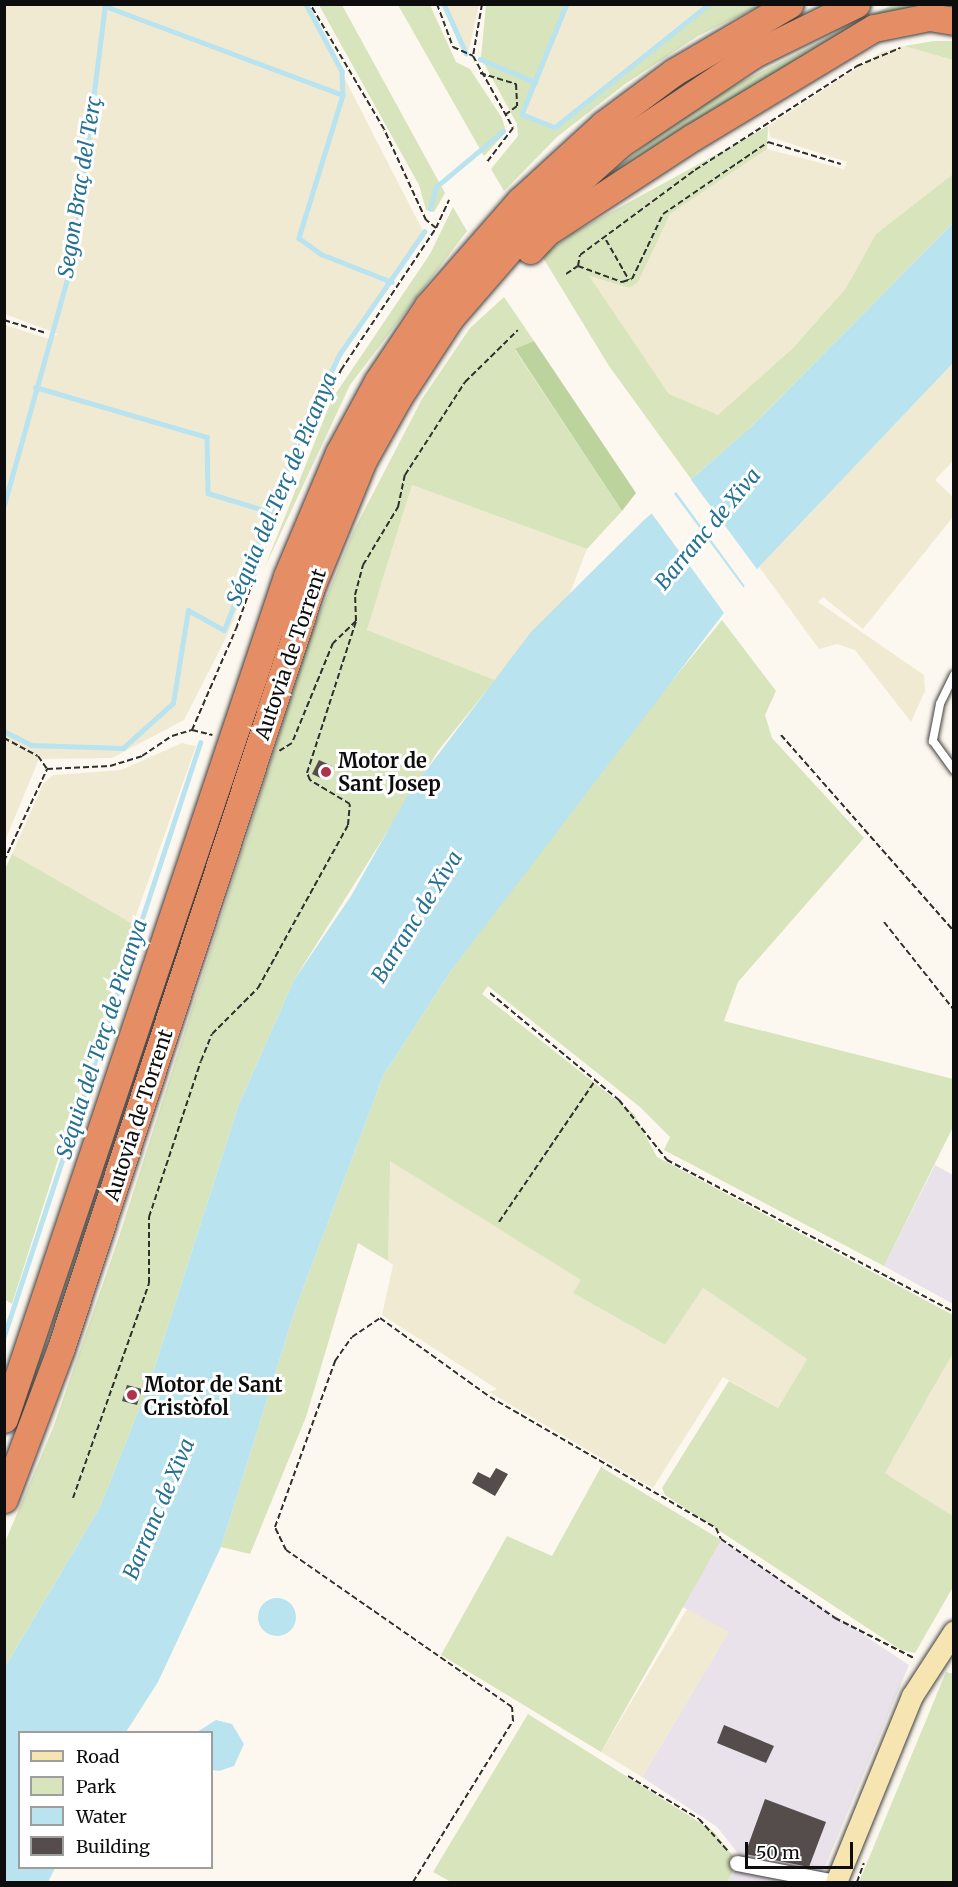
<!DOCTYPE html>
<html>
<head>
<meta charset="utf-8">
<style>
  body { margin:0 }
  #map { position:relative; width:958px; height:1887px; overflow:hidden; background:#fdf8ef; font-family:Merriweather,serif }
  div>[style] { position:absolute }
  .industrial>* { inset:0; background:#e9e2eb }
  .farmland>* { inset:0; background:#f1ead2 }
  .green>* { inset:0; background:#d7e4bc }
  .forest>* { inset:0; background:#bdd39d }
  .water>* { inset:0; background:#b9e3ef }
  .round { border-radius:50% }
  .pier>* { inset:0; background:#fdf8ef }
  .stream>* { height:4.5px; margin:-2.25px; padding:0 2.25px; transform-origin:2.25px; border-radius:2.25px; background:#b9e3ef }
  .building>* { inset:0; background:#554d4b }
  .path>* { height:2px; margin-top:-1px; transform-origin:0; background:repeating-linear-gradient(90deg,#2f2f2f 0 6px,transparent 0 9px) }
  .roads { filter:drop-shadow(0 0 2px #404040) drop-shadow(0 0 2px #404040) }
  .lane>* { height:8px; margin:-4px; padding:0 4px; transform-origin:4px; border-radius:4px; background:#fff }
  .street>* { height:15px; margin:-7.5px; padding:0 7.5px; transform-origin:7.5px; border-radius:7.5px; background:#fff }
  .secondary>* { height:21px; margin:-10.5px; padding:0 10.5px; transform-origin:10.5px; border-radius:10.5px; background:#f6e5b1 }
  .highway>* { height:27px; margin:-13.5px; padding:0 13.5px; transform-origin:13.5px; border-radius:13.5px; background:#e58e66 }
  .dots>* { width:16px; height:16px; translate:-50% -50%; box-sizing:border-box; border:3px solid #fff; border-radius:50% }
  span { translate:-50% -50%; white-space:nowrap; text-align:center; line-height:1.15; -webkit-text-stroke:6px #fff; paint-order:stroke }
  .street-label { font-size:20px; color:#0d0d0d }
  .poi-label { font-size:20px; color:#0d0d0d; font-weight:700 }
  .left { translate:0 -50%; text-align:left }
  .water-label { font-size:21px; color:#247192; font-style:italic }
  .frame { position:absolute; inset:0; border:6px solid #0d0d0d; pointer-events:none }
  .legend { position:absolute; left:18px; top:1731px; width:195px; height:138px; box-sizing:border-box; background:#fff; border:2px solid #9e9e9e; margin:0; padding:8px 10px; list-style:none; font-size:18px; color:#0d0d0d }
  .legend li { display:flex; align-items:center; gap:12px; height:30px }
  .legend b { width:30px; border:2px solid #9e9e9e }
  .scale { position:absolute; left:745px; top:1842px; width:108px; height:27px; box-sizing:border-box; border:3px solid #0d0d0d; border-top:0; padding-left:8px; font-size:18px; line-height:21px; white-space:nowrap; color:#0d0d0d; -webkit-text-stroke:4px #fff; paint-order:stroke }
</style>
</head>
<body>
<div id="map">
  <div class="industrial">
    <i style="clip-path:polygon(935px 1165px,953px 1175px,953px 1304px,884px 1266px)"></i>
    <i style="clip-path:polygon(721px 1540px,909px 1665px,819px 1881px,741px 1857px,717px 1827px,642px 1777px,728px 1633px,681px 1606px)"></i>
    <i style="clip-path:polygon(738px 1862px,808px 1882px,727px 1882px)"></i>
  </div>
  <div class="farmland">
    <i style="clip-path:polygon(5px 4px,307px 5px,424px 233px,339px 355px,296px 446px,229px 632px,184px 720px,112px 758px,39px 759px,5px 841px,5px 325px,49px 339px,58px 334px,5px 314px)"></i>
    <i style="clip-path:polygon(445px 5px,479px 5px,469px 50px,462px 50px)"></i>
    <i style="clip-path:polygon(566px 5px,709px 5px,555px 127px,522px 114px)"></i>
    <i style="clip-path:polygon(904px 46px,953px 60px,953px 174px,876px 234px,846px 288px,793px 348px,718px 416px,669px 394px,588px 276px,629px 288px,670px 214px,767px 149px,844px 169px,847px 162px,770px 137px,768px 126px,881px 52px)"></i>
    <i style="clip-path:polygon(953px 363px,953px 461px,935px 480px,953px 497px,953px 517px,863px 629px,823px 597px,818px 602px,924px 675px,925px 691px,911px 722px,855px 650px,837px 644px,819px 649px,759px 567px)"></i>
    <i style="clip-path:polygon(412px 485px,587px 549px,570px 593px,495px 680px,367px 630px)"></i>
    <i style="clip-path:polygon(182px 743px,196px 746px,133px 924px,12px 854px,43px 784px,53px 775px,121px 770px)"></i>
    <i style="clip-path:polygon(389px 1160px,582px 1280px,573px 1293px,665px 1345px,703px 1288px,807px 1359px,778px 1408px,723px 1377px,653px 1488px,640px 1481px,489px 1392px,497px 1389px,382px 1315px,393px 1265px,388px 1261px)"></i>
    <i style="clip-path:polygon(953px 1353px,953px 1516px,885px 1473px)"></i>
    <i style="clip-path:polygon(687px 1609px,729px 1632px,642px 1777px,601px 1752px)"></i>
  </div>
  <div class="green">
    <i style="clip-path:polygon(319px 5px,342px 5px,445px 193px,434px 212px,426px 210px,419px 185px)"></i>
    <i style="clip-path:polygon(398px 5px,430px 5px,456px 62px,470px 69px,502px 118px,506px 132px,484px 156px)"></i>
    <i style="clip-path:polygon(486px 5px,566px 5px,522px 114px,555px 127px,698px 11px,709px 5px,762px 5px,698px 36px,625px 84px,557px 137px,504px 191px,491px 169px,518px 136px,517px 124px,481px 58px)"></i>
    <i style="clip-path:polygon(892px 5px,953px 5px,953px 10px,828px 41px,605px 178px,688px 109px)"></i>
    <i style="clip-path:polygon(934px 41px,953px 41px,953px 60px,904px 46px)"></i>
    <i style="clip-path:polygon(768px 126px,767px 149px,670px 214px,638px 282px,629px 288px,589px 276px,669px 394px,718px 415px,793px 348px,846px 288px,876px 234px,953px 174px,953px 223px,749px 429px,691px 479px,609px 366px,542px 256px,573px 233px)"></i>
    <i style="clip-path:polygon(453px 207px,467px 231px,350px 385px,264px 569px,332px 399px,430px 254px)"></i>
    <i style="clip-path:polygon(504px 297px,534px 341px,515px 350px,622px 511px,587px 549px,412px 485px,367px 630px,495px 680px,438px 751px,294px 980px,239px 1104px,150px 1382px,100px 1507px,5px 1667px,5px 1542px,53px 1428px,119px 1237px,311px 635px,353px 532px,422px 399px,470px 328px)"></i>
    <i style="clip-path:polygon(722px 620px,776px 691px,765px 715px,772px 738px,864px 838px,738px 982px,724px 1021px,953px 1079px,953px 1127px,884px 1266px,664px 1150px,670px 1137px,640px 1107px,488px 986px,482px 994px,634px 1114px,657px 1157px,953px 1315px,953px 1353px,885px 1473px,953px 1516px,953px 1587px,915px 1653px,901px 1650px,665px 1495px,662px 1488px,729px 1381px,778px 1408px,807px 1359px,703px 1288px,665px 1345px,573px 1293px,581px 1280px,390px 1161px,388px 1261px,358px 1243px,306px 1417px,250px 1554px,221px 1547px,295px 1310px,383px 1076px,450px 972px,622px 742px)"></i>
    <i style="clip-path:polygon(12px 854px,133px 924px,12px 1304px,4px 1299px,4px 871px)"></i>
    <i style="clip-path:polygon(601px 1467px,721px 1540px,601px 1752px,441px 1655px,507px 1536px,552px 1556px)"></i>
    <i style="clip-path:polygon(946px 1672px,954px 1674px,953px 1882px,859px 1882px)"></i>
    <i style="clip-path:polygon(528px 1714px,713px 1831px,738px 1862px,727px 1882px,451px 1882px,433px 1872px)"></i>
  </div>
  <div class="forest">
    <i style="clip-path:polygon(534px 341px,636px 493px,622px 511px,515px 349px)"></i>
  </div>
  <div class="water">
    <i style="clip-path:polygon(953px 223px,953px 363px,759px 567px,450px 972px,383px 1076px,295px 1310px,221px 1547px,158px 1682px,126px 1732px,20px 1732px,20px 1868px,55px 1868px,48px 1882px,5px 1882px,5px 1667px,100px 1507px,150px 1382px,239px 1104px,294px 980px,351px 896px,409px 793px,531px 632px,643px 521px,751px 427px)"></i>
    <i class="round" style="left:258px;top:1598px;width:38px;height:38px"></i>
    <i style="clip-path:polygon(216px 1720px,232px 1724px,244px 1744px,234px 1766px,219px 1771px,212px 1770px,212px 1732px,197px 1732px)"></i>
  </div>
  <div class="pier">
    <i style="clip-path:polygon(689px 477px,759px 572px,747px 589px,674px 489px)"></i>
    <i style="clip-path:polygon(672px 491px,746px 591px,727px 617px,650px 511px)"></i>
  </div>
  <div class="stream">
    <i style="left:306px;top:4px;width:76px;rotate:61.8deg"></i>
    <i style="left:342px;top:71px;width:24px;rotate:88deg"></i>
    <i style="left:343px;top:95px;width:150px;rotate:107.1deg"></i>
    <i style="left:299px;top:238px;width:27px;rotate:36deg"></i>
    <i style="left:321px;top:254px;width:76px;rotate:21.5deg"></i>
    <i style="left:444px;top:4px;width:54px;rotate:65.8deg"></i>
    <i style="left:567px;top:4px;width:119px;rotate:112.2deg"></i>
    <i style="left:522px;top:114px;width:35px;rotate:22deg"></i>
    <i style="left:555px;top:127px;width:197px;rotate:-38.6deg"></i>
    <i style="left:105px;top:6px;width:254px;rotate:20.5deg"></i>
    <i style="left:480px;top:59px;width:60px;rotate:22.7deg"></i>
    <i style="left:430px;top:209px;width:23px;rotate:-75deg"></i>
    <i style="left:436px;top:187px;width:87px;rotate:-39.9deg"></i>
    <i style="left:35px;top:387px;width:179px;rotate:16.2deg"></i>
    <i style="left:207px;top:437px;width:56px;rotate:89deg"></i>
    <i style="left:208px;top:493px;width:65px;rotate:17deg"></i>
    <i style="left:4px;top:505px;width:256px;rotate:-74.4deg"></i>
    <i style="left:73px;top:258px;width:256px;rotate:-82.8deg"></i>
    <i style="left:4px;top:731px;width:30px;rotate:27deg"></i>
    <i style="left:31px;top:745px;width:92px;rotate:1.9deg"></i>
    <i style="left:123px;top:748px;width:67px;rotate:-42deg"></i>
    <i style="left:173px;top:703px;width:94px;rotate:-80.8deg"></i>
    <i style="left:188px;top:610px;width:41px;rotate:29.1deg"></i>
    <i style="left:224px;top:630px;width:198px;rotate:-68.6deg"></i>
    <i style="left:296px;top:446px;width:101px;rotate:-64.7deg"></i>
    <i style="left:339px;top:355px;width:150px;rotate:-55.4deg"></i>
    <i style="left:4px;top:1336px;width:625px;rotate:-71.71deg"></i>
  </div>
  <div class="building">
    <i style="clip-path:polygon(319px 760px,332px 766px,325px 780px,312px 774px)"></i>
    <i style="clip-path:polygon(127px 1385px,142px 1389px,137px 1405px,122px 1401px)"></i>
    <i style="clip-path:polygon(496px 1468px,508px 1474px,495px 1496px,472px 1483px,478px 1472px,490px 1478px)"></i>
    <i style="clip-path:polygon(724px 1725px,774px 1746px,766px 1763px,717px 1743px)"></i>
    <i style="clip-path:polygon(765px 1799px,826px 1822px,809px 1867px,745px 1854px)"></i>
  </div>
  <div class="path">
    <i style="left:437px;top:4px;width:46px;rotate:69.6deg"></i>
    <i style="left:453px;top:47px;width:22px;rotate:24deg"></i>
    <i style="left:482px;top:4px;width:53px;rotate:99.8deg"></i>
    <i style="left:473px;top:56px;width:82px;rotate:60.9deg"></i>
    <i style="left:513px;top:128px;width:43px;rotate:127.4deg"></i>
    <i style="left:480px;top:73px;width:38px;rotate:17deg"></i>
    <i style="left:516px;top:84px;width:22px;rotate:87deg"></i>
    <i style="left:517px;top:106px;width:15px;rotate:143deg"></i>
    <i style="left:436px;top:228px;width:31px;rotate:-65deg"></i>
    <i style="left:606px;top:240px;width:46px;rotate:60.1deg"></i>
    <i style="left:578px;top:266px;width:11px;rotate:-80deg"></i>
    <i style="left:580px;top:255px;width:143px;rotate:-36.5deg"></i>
    <i style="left:695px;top:170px;width:193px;rotate:-32.7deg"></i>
    <i style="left:857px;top:66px;width:47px;rotate:-22.7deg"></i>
    <i style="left:566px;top:274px;width:14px;rotate:-34deg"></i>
    <i style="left:578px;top:266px;width:47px;rotate:20deg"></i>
    <i style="left:622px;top:282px;width:10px;rotate:-17deg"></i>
    <i style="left:632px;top:279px;width:72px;rotate:-64.5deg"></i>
    <i style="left:663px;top:214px;width:127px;rotate:-34.4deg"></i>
    <i style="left:768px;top:142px;width:76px;rotate:16.8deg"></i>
    <i style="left:4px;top:320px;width:44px;rotate:17.2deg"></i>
    <i style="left:356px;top:621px;width:26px;rotate:-92deg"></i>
    <i style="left:355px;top:595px;width:31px;rotate:-75deg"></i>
    <i style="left:363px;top:565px;width:68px;rotate:-58.9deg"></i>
    <i style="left:398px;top:507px;width:33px;rotate:-78deg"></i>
    <i style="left:405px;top:475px;width:111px;rotate:-57.2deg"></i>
    <i style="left:465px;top:382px;width:74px;rotate:-44.5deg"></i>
    <i style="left:192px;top:730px;width:110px;rotate:-66.5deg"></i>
    <i style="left:236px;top:629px;width:141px;rotate:-70.5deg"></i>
    <i style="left:283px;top:496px;width:139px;rotate:-65.3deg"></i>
    <i style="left:341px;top:370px;width:171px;rotate:-56.2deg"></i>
    <i style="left:436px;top:228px;width:13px;rotate:-141deg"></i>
    <i style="left:426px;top:220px;width:100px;rotate:-114.8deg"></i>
    <i style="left:384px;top:129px;width:145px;rotate:-120.6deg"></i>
    <i style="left:781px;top:735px;width:261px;rotate:48.6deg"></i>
    <i style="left:4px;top:738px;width:38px;rotate:28deg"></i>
    <i style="left:38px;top:756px;width:16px;rotate:55deg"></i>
    <i style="left:4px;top:861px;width:102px;rotate:-64.9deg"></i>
    <i style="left:47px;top:769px;width:63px;rotate:-2.7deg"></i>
    <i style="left:110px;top:766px;width:34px;rotate:-17deg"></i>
    <i style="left:142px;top:756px;width:36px;rotate:-34deg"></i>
    <i style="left:172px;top:736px;width:21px;rotate:-17deg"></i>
    <i style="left:192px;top:730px;width:21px;rotate:14deg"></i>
    <i style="left:884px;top:922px;width:112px;rotate:51.5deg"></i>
    <i style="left:490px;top:993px;width:168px;rotate:39.7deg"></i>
    <i style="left:619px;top:1100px;width:77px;rotate:51.3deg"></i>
    <i style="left:667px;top:1160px;width:325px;rotate:27.9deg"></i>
    <i style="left:499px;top:1222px;width:171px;rotate:-55.8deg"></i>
    <i style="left:73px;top:1498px;width:228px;rotate:-70.5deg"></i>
    <i style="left:149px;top:1283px;width:66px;rotate:-90deg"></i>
    <i style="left:149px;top:1217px;width:164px;rotate:-71.6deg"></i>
    <i style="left:201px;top:1061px;width:29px;rotate:-68deg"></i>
    <i style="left:212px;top:1034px;width:65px;rotate:-45deg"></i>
    <i style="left:258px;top:988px;width:186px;rotate:-61.1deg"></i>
    <i style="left:348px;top:825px;width:21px;rotate:-85deg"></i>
    <i style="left:350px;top:804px;width:47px;rotate:-149deg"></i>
    <i style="left:310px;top:780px;width:8px;rotate:-113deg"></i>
    <i style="left:307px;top:773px;width:160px;rotate:-72.1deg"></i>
    <i style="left:356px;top:621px;width:32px;rotate:136deg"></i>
    <i style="left:333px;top:643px;width:108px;rotate:112.3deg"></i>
    <i style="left:292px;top:743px;width:15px;rotate:148deg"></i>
    <i style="left:628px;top:1776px;width:83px;rotate:31.2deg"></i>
    <i style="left:699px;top:1819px;width:43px;rotate:47.8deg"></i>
    <i style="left:413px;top:1882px;width:190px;rotate:-58.2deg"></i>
    <i style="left:513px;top:1721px;width:14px;rotate:-94deg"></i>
    <i style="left:512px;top:1707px;width:275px;rotate:-145.2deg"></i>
    <i style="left:286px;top:1550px;width:25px;rotate:-116deg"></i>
    <i style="left:275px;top:1527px;width:177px;rotate:-70.1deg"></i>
    <i style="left:335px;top:1361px;width:29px;rotate:-55deg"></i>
    <i style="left:352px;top:1337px;width:34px;rotate:-34deg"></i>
    <i style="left:380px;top:1318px;width:135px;rotate:35.7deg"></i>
    <i style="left:490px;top:1397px;width:261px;rotate:30.1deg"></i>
    <i style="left:716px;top:1528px;width:12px;rotate:66deg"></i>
    <i style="left:721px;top:1539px;width:139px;rotate:34.7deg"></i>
    <i style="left:835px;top:1618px;width:89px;rotate:26.9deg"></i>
    <i style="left:857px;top:1882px;width:20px;rotate:-70deg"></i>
  </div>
  <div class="roads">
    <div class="lane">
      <i style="left:954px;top:675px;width:32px;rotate:116deg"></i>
      <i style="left:940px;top:704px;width:38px;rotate:101deg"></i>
      <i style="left:933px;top:741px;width:36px;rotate:54deg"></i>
    </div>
    <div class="street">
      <i style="left:737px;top:1863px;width:101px;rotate:10.9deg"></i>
    </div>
    <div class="secondary">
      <i style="left:836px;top:1882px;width:201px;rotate:-67.8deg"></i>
      <i style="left:912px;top:1696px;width:77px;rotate:-57.1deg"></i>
    </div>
    <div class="highway">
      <i style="left:530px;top:250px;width:25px;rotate:-47deg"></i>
      <i style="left:547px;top:232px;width:174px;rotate:-33.1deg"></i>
      <i style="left:693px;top:137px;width:211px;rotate:-31.1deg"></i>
      <i style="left:874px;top:28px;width:56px;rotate:-11.3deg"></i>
      <i style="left:929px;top:17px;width:25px;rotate:9deg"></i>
      <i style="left:4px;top:1419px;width:889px;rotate:-71.44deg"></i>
      <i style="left:287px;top:576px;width:134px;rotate:-67.1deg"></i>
      <i style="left:339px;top:453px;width:82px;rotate:-61.6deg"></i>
      <i style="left:378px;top:381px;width:90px;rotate:-56.3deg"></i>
      <i style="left:428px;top:306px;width:140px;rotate:-48.8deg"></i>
      <i style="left:520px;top:201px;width:114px;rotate:-42.5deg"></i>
      <i style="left:604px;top:124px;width:87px;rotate:-36.6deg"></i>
      <i style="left:674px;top:72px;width:134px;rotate:-30.4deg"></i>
      <i style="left:4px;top:1499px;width:161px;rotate:-69.3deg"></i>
      <i style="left:61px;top:1348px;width:803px;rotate:-71.79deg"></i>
      <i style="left:312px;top:585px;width:135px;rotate:-67.8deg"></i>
      <i style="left:363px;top:460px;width:73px;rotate:-60.6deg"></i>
      <i style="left:399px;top:396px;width:93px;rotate:-56.8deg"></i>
      <i style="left:450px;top:318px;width:128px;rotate:-49.1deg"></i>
      <i style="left:534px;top:221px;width:117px;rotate:-41.9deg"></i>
      <i style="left:621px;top:143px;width:160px;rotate:-33.8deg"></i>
      <i style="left:754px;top:54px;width:114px;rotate:-26.1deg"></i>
    </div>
  </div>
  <div class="dots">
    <i style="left:326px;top:772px;background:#ae344b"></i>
    <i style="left:132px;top:1395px;background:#ae344b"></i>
  </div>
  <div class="street-label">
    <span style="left:290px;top:654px;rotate:-71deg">Autovia de Torrent</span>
    <span style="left:138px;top:1115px;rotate:-72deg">Autovia de Torrent</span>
  </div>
  <div class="poi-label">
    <span class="left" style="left:338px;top:772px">Motor de<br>Sant Josep</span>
    <span class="left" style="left:144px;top:1396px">Motor de Sant<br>Cristòfol</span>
  </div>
  <div class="water-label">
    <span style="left:80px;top:187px;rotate:-81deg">Segon Braç del Terç</span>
    <span style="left:282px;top:489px;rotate:-67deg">Séquia del Terç de Picanya</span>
    <span style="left:708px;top:529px;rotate:-50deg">Barranc de Xiva</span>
    <span style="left:417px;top:917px;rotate:-58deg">Barranc de Xiva</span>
    <span style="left:102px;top:1039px;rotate:-72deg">Séquia del Terç de Picanya</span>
    <span style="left:159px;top:1509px;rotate:-67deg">Barranc de Xiva</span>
  </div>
  <div class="frame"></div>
  <ul class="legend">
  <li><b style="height:8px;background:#f6e5b1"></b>Road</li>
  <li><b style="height:16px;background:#d7e4bc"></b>Park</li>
  <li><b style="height:16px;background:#b9e3ef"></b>Water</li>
  <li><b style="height:16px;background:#554d4b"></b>Building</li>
  </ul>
  <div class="scale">50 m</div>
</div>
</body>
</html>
